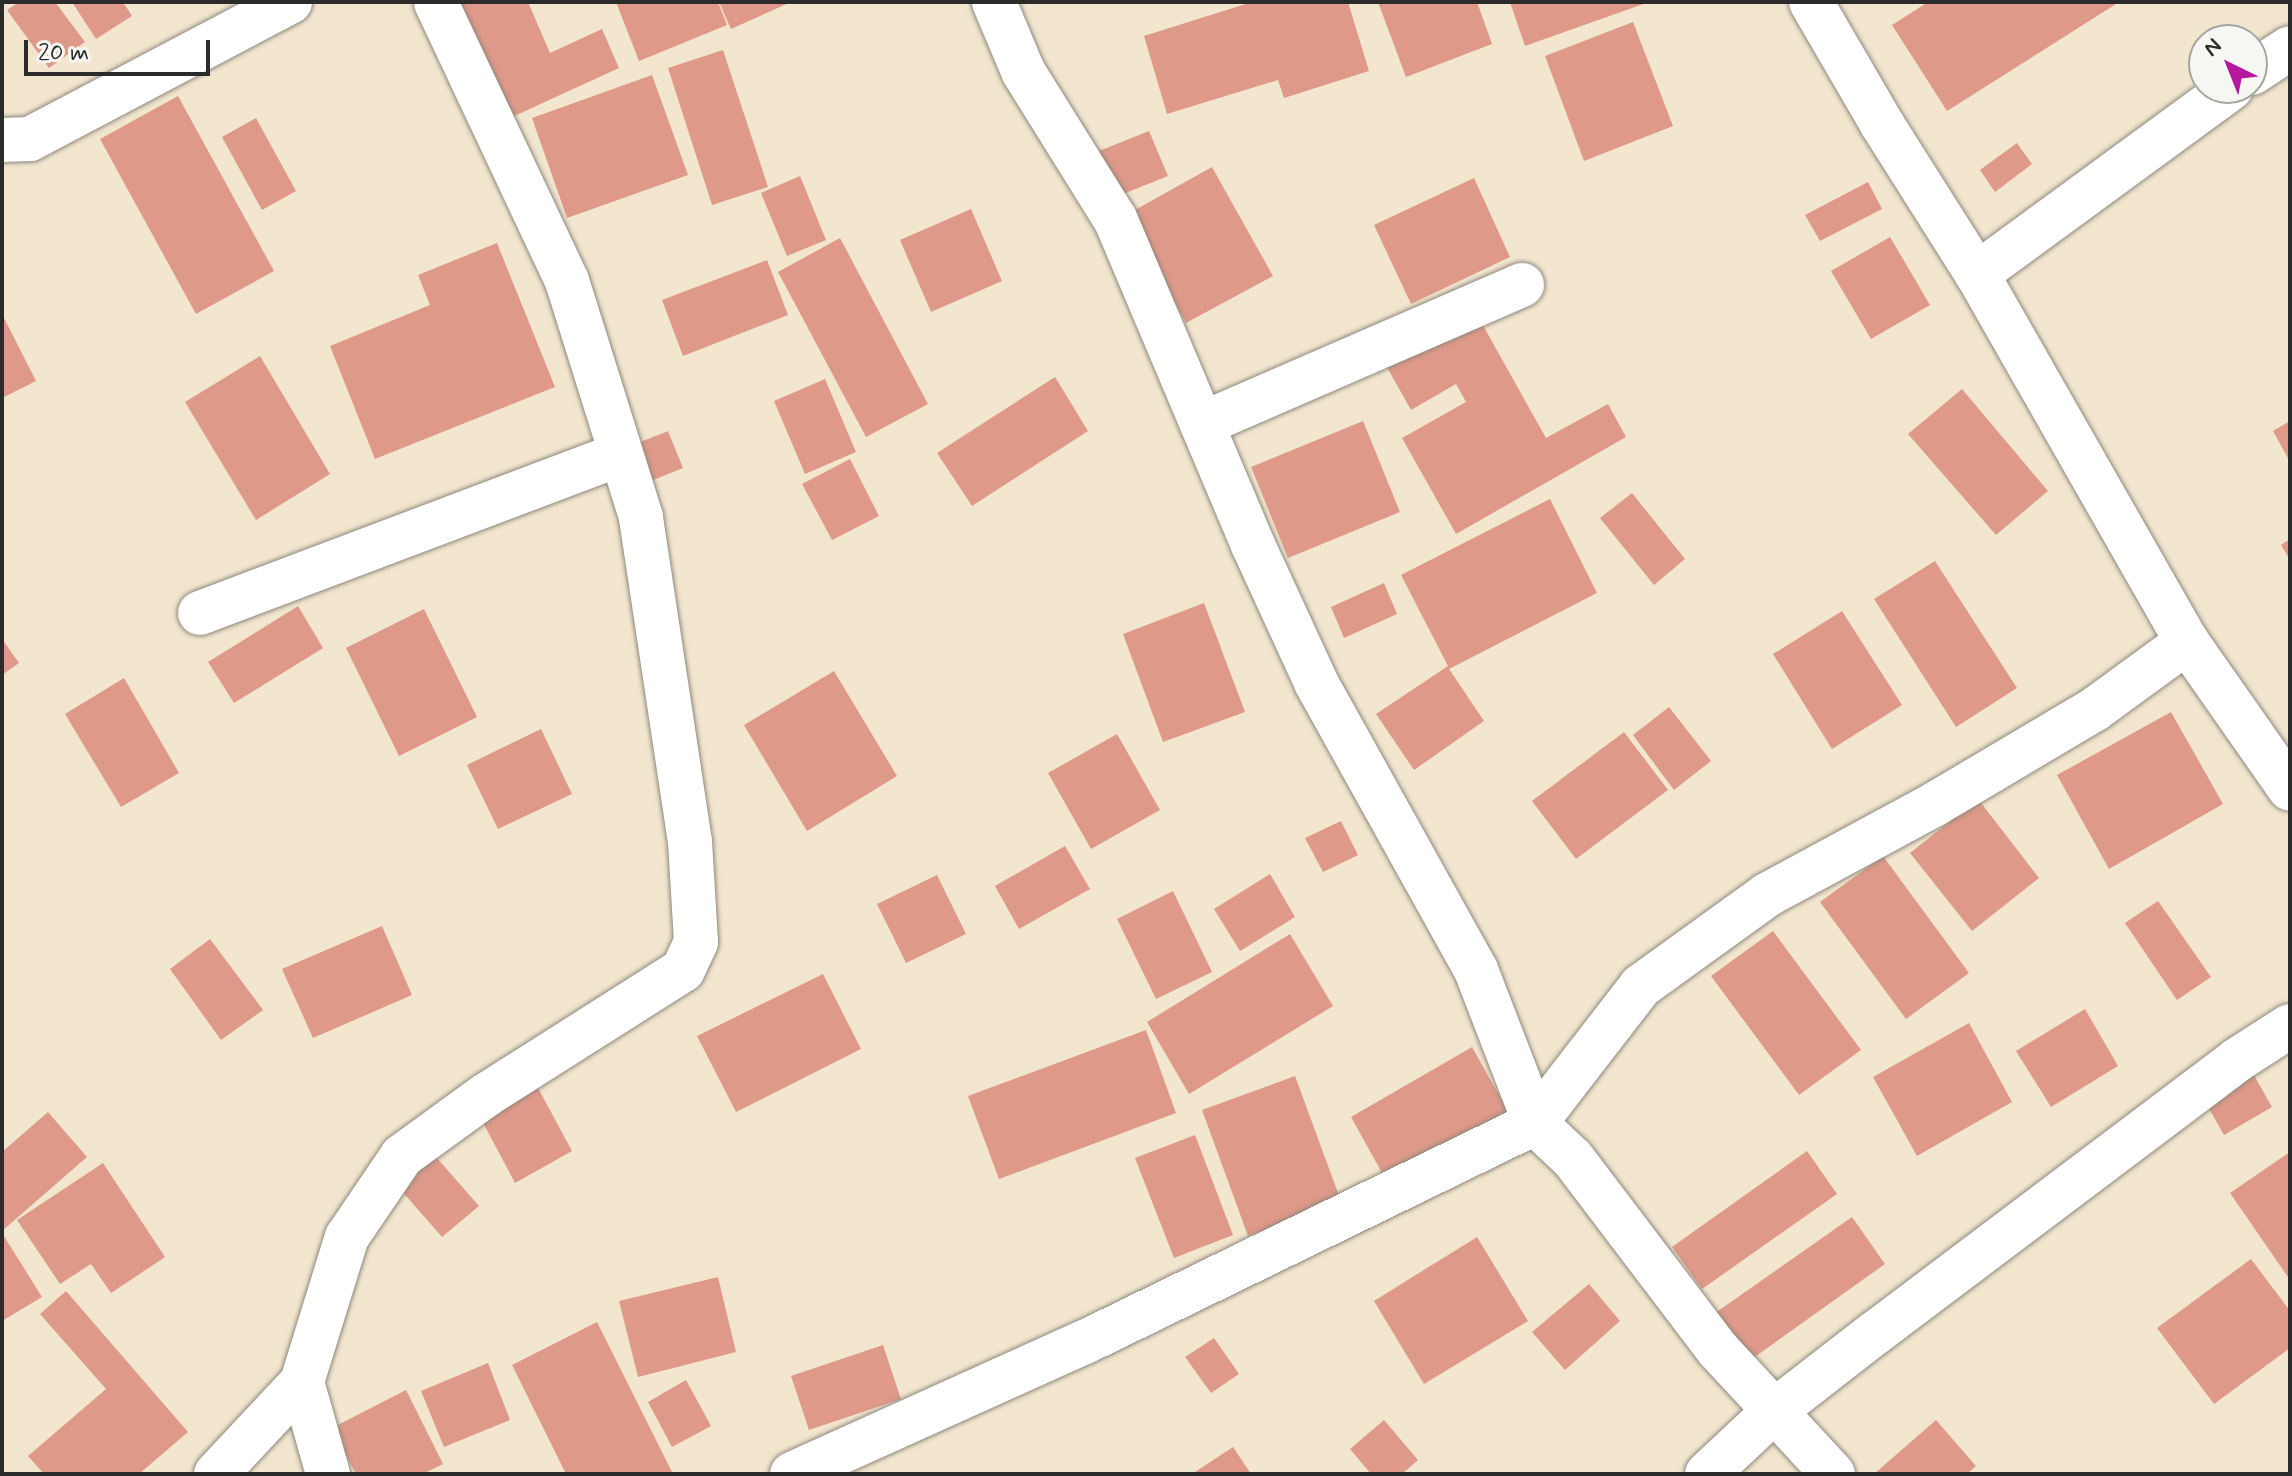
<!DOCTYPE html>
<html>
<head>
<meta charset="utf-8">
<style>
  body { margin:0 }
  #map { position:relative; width:2292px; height:1476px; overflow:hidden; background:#f2e6cf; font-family:Mynerve,sans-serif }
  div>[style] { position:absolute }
  .building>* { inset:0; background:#df9989 }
  .roads { filter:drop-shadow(0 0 2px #8e887d) drop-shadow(0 0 2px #8e887d) }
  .street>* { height:44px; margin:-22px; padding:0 22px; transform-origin:22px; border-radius:22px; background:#fff }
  span { translate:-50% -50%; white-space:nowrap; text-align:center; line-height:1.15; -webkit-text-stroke:7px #f6f6f2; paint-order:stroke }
  .frame { position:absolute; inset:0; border:4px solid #2b2b2b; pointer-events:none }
  .north { position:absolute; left:2188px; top:24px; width:80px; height:80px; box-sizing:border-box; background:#f6f6f2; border:2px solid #a5a5a2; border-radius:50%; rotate:317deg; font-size:22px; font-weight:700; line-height:32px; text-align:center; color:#2b2b2b }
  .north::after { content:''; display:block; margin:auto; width:28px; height:36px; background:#b5179e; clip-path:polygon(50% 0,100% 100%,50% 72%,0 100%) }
  .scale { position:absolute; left:24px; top:40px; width:186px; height:36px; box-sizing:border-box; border:4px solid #2b2b2b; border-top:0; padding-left:10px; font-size:24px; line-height:28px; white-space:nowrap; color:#2b2b2b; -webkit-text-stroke:6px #f6f6f2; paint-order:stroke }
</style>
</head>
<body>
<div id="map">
  <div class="building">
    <i style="clip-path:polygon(19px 2px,55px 2px,85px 42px,49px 68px,7px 10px)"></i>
    <i style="clip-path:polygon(72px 2px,123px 2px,132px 16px,96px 39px)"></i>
    <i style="clip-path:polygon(457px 2px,528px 2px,550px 53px,602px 29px,619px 68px,510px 118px)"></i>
    <i style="clip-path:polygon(616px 2px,718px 2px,727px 25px,639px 61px)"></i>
    <i style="clip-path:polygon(719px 2px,791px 2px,731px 29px)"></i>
    <i style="clip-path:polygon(1252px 2px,1348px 2px,1369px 71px,1284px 98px,1278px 80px,1167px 114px,1144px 36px)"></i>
    <i style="clip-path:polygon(1378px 2px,1477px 2px,1492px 44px,1406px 77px)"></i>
    <i style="clip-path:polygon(1510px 2px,1649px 2px,1525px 46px)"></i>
    <i style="clip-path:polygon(1928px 2px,2115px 2px,2116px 4px,1947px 111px,1892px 25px)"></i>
    <i style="clip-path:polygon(1633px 22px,1673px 126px,1584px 161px,1545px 56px)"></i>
    <i style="clip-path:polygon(723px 50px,768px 187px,712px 205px,668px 68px)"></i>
    <i style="clip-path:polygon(652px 75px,688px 175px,567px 218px,532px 118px)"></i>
    <i style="clip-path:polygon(178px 96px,274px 271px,196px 314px,100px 139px)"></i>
    <i style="clip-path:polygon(256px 118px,296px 191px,262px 210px,222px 137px)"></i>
    <i style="clip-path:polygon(1149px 131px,1168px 176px,1108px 200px,1089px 155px)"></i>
    <i style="clip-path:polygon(2017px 143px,2032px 164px,1995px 192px,1980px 170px)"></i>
    <i style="clip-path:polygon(1212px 167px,1273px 276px,1186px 323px,1126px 215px)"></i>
    <i style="clip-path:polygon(800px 176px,826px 240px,787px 256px,761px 193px)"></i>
    <i style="clip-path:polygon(1474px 178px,1510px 257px,1411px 304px,1374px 225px)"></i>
    <i style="clip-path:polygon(1868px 182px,1882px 209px,1820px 241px,1805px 215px)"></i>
    <i style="clip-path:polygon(971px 209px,1002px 281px,931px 312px,900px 240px)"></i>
    <i style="clip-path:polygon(1890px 237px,1930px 305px,1871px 339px,1831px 271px)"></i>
    <i style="clip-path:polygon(840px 238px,928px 404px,866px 437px,778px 272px)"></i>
    <i style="clip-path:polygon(497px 243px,555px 387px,375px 459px,330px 346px,430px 305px,418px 275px)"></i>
    <i style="clip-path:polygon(767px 260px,788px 315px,683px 356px,662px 300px)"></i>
    <i style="clip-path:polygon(1475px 311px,1546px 438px,1608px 404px,1626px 437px,1456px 534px,1402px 438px,1466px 402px,1456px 384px,1411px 410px,1384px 362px)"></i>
    <i style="clip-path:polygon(2px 314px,36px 381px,2px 398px)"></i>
    <i style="clip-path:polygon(260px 356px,330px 474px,256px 520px,185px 402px)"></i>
    <i style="clip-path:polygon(1055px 377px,1088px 431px,972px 506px,937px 453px)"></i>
    <i style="clip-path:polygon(825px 379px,856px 452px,805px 474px,774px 401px)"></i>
    <i style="clip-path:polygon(1962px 389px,2048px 491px,1996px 535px,1908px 434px)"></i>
    <i style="clip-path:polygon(1363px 421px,1400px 512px,1288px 558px,1251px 467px)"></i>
    <i style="clip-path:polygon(2290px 421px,2290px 462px,2273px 431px)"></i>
    <i style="clip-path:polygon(668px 431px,683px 468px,641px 485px,625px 448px)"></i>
    <i style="clip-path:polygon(850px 459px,879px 516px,832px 540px,802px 484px)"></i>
    <i style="clip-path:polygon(1632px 493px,1685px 559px,1654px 585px,1600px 518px)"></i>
    <i style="clip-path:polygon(1550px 499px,1597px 593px,1449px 669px,1484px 721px,1414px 770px,1376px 714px,1448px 666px,1401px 575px)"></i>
    <i style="clip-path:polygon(2290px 539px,2290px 560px,2281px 545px)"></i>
    <i style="clip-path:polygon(1935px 561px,2017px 688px,1956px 727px,1874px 599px)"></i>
    <i style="clip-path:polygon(1384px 583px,1397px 614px,1344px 638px,1331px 607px)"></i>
    <i style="clip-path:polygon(1204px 603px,1245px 712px,1163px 742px,1123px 634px)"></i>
    <i style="clip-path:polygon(298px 606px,323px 648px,234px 703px,208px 662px)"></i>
    <i style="clip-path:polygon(424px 609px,477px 717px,399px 756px,346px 648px)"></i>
    <i style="clip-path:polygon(1842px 611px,1902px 705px,1832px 749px,1773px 654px)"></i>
    <i style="clip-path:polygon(2px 639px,19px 663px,2px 675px)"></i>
    <i style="clip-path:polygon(834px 671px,897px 776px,807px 831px,744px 725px)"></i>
    <i style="clip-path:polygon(124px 678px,179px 773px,121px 807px,65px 714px)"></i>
    <i style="clip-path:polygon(1669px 707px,1711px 761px,1674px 790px,1633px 735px)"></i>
    <i style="clip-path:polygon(2171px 712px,2223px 804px,2109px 869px,2057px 775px)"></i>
    <i style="clip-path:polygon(541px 729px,572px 794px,498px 829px,467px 765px)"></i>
    <i style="clip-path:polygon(1624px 732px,1668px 790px,1576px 859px,1532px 801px)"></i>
    <i style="clip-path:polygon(1117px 734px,1160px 810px,1091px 849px,1048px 773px)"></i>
    <i style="clip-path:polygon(1978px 799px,2039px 878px,1972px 931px,1910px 853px)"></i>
    <i style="clip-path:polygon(1341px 821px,1358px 855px,1323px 872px,1305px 838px)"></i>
    <i style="clip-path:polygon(1065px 846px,1090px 889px,1019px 929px,995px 886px)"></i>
    <i style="clip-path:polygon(1883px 856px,1969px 973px,1906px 1019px,1820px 902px)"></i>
    <i style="clip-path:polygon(1270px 874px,1295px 917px,1240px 951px,1214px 909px)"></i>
    <i style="clip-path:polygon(937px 875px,966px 934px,906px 963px,877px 904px)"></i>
    <i style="clip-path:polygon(1173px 891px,1212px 972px,1156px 999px,1117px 919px)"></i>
    <i style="clip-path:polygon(2158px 901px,2211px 977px,2177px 1000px,2125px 923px)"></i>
    <i style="clip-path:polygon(382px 926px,412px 995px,313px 1038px,282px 969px)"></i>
    <i style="clip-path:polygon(1773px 931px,1861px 1050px,1799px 1095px,1711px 976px)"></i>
    <i style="clip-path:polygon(1290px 934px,1333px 1006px,1189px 1094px,1147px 1022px)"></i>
    <i style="clip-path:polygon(210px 939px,263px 1010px,221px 1040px,170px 969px)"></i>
    <i style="clip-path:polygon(823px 974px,861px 1049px,736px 1112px,697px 1036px)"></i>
    <i style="clip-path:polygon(2085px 1009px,2118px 1066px,2051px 1107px,2016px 1051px)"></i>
    <i style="clip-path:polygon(1969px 1023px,2012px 1102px,1917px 1156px,1873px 1077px)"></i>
    <i style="clip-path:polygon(1146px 1030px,1176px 1113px,999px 1179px,968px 1096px)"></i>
    <i style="clip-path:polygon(1472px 1047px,1509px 1113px,1387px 1182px,1351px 1117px)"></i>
    <i style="clip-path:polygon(2251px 1070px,2272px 1107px,2224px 1135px,2203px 1098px)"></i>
    <i style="clip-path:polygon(1295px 1076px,1341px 1201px,1248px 1236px,1202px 1110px)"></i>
    <i style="clip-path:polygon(537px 1086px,572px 1151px,515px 1183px,480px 1117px)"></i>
    <i style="clip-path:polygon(48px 1112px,87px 1157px,2px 1231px,2px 1152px)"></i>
    <i style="clip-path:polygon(1195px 1135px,1233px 1235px,1174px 1258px,1135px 1158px)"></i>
    <i style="clip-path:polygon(429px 1149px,479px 1206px,442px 1237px,393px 1181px)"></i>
    <i style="clip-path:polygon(1807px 1151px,1837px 1194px,1702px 1289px,1672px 1247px)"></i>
    <i style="clip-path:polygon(2290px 1152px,2290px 1280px,2230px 1193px)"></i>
    <i style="clip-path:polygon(103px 1163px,165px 1257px,111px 1293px,91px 1264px,60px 1284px,17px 1220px)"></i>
    <i style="clip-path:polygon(1852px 1217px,1885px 1264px,1735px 1371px,1701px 1323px)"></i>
    <i style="clip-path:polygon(2px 1233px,42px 1297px,2px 1321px)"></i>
    <i style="clip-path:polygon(1477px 1237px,1528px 1321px,1424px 1384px,1374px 1301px)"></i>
    <i style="clip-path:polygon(2251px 1259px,2290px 1311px,2290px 1348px,2214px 1404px,2157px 1328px)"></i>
    <i style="clip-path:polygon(718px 1277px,736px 1352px,638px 1377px,619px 1301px)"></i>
    <i style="clip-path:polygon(1589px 1284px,1620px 1321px,1565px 1370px,1532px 1332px)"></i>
    <i style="clip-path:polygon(66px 1291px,188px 1432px,139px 1474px,44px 1474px,28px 1456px,106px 1389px,40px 1314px)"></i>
    <i style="clip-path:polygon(597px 1322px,673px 1474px,566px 1474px,512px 1365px)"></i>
    <i style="clip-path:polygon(1214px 1338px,1239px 1374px,1211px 1393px,1185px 1357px)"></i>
    <i style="clip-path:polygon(883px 1345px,901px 1399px,809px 1430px,791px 1376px)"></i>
    <i style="clip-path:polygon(488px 1363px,510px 1420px,444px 1447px,421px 1391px)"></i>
    <i style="clip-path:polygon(686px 1380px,711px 1426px,672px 1447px,648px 1402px)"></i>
    <i style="clip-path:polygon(406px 1390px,443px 1464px,423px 1474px,356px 1474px,332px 1428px)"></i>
    <i style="clip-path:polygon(1384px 1420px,1418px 1460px,1402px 1474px,1371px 1474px,1350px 1449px)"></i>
    <i style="clip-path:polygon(1936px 1420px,1976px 1466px,1967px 1474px,1874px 1474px)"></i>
    <i style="clip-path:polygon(1233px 1447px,1251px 1474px,1192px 1474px)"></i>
  </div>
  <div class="roads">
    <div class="street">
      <i style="left:1811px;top:2px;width:141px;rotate:59.8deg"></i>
      <i style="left:1882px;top:124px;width:178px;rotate:57.7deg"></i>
      <i style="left:1977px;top:274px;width:424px;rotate:60.3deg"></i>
      <i style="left:2187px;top:642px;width:179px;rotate:55deg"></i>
      <i style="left:2252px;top:73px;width:45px;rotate:-33.3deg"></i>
      <i style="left:2px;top:140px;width:28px;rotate:-2deg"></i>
      <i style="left:30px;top:139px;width:294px;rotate:-27.8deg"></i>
      <i style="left:1977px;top:274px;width:315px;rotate:-36.2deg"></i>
      <i style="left:1202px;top:424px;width:349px;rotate:-23.5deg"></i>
      <i style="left:200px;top:613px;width:449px;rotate:-20.7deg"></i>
      <i style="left:302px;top:1382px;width:96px;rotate:74.2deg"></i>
      <i style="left:216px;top:1474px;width:126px;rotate:-46.9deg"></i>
      <i style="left:302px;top:1382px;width:152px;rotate:-72.8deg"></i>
      <i style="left:347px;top:1237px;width:98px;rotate:-55.8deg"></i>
      <i style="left:402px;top:1156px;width:104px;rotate:-36deg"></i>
      <i style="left:486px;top:1095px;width:233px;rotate:-32.4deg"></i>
      <i style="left:683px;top:970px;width:31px;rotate:-65deg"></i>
      <i style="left:696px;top:942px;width:100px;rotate:-93.4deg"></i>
      <i style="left:690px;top:842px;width:329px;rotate:-98.6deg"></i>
      <i style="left:641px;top:517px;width:247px;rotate:-107.4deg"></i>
      <i style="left:567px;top:281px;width:308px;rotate:-115.2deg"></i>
      <i style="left:792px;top:1474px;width:321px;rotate:-24.3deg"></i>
      <i style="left:1085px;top:1342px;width:500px;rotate:-25.95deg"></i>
      <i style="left:1535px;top:1123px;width:164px;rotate:-111.1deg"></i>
      <i style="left:1476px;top:970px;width:329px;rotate:-119.1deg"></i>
      <i style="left:1316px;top:682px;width:151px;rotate:-114.7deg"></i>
      <i style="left:1253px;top:545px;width:354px;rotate:-112.9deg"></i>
      <i style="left:1115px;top:219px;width:174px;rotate:-121.9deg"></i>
      <i style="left:1023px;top:71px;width:75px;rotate:-112.8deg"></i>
      <i style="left:1707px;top:1474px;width:91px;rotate:-43.2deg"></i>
      <i style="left:1773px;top:1412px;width:129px;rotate:-37.8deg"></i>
      <i style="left:1875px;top:1333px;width:453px;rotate:-37deg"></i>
      <i style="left:2237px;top:1060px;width:63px;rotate:-32.7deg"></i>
      <i style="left:1833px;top:1474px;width:169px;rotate:-132.8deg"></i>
      <i style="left:1718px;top:1350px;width:241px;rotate:-127.2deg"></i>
      <i style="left:1572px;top:1158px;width:51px;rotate:-136.6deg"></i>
      <i style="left:1535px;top:1123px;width:173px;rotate:-52.3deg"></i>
      <i style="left:1641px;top:986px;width:155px;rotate:-35.8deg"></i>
      <i style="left:1767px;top:895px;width:191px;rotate:-28.4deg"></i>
      <i style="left:1935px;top:804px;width:186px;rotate:-30.7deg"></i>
      <i style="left:2095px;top:709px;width:114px;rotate:-36.1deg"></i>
    </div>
  </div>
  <div class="frame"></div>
  <div class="north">N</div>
  <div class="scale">20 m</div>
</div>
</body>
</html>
